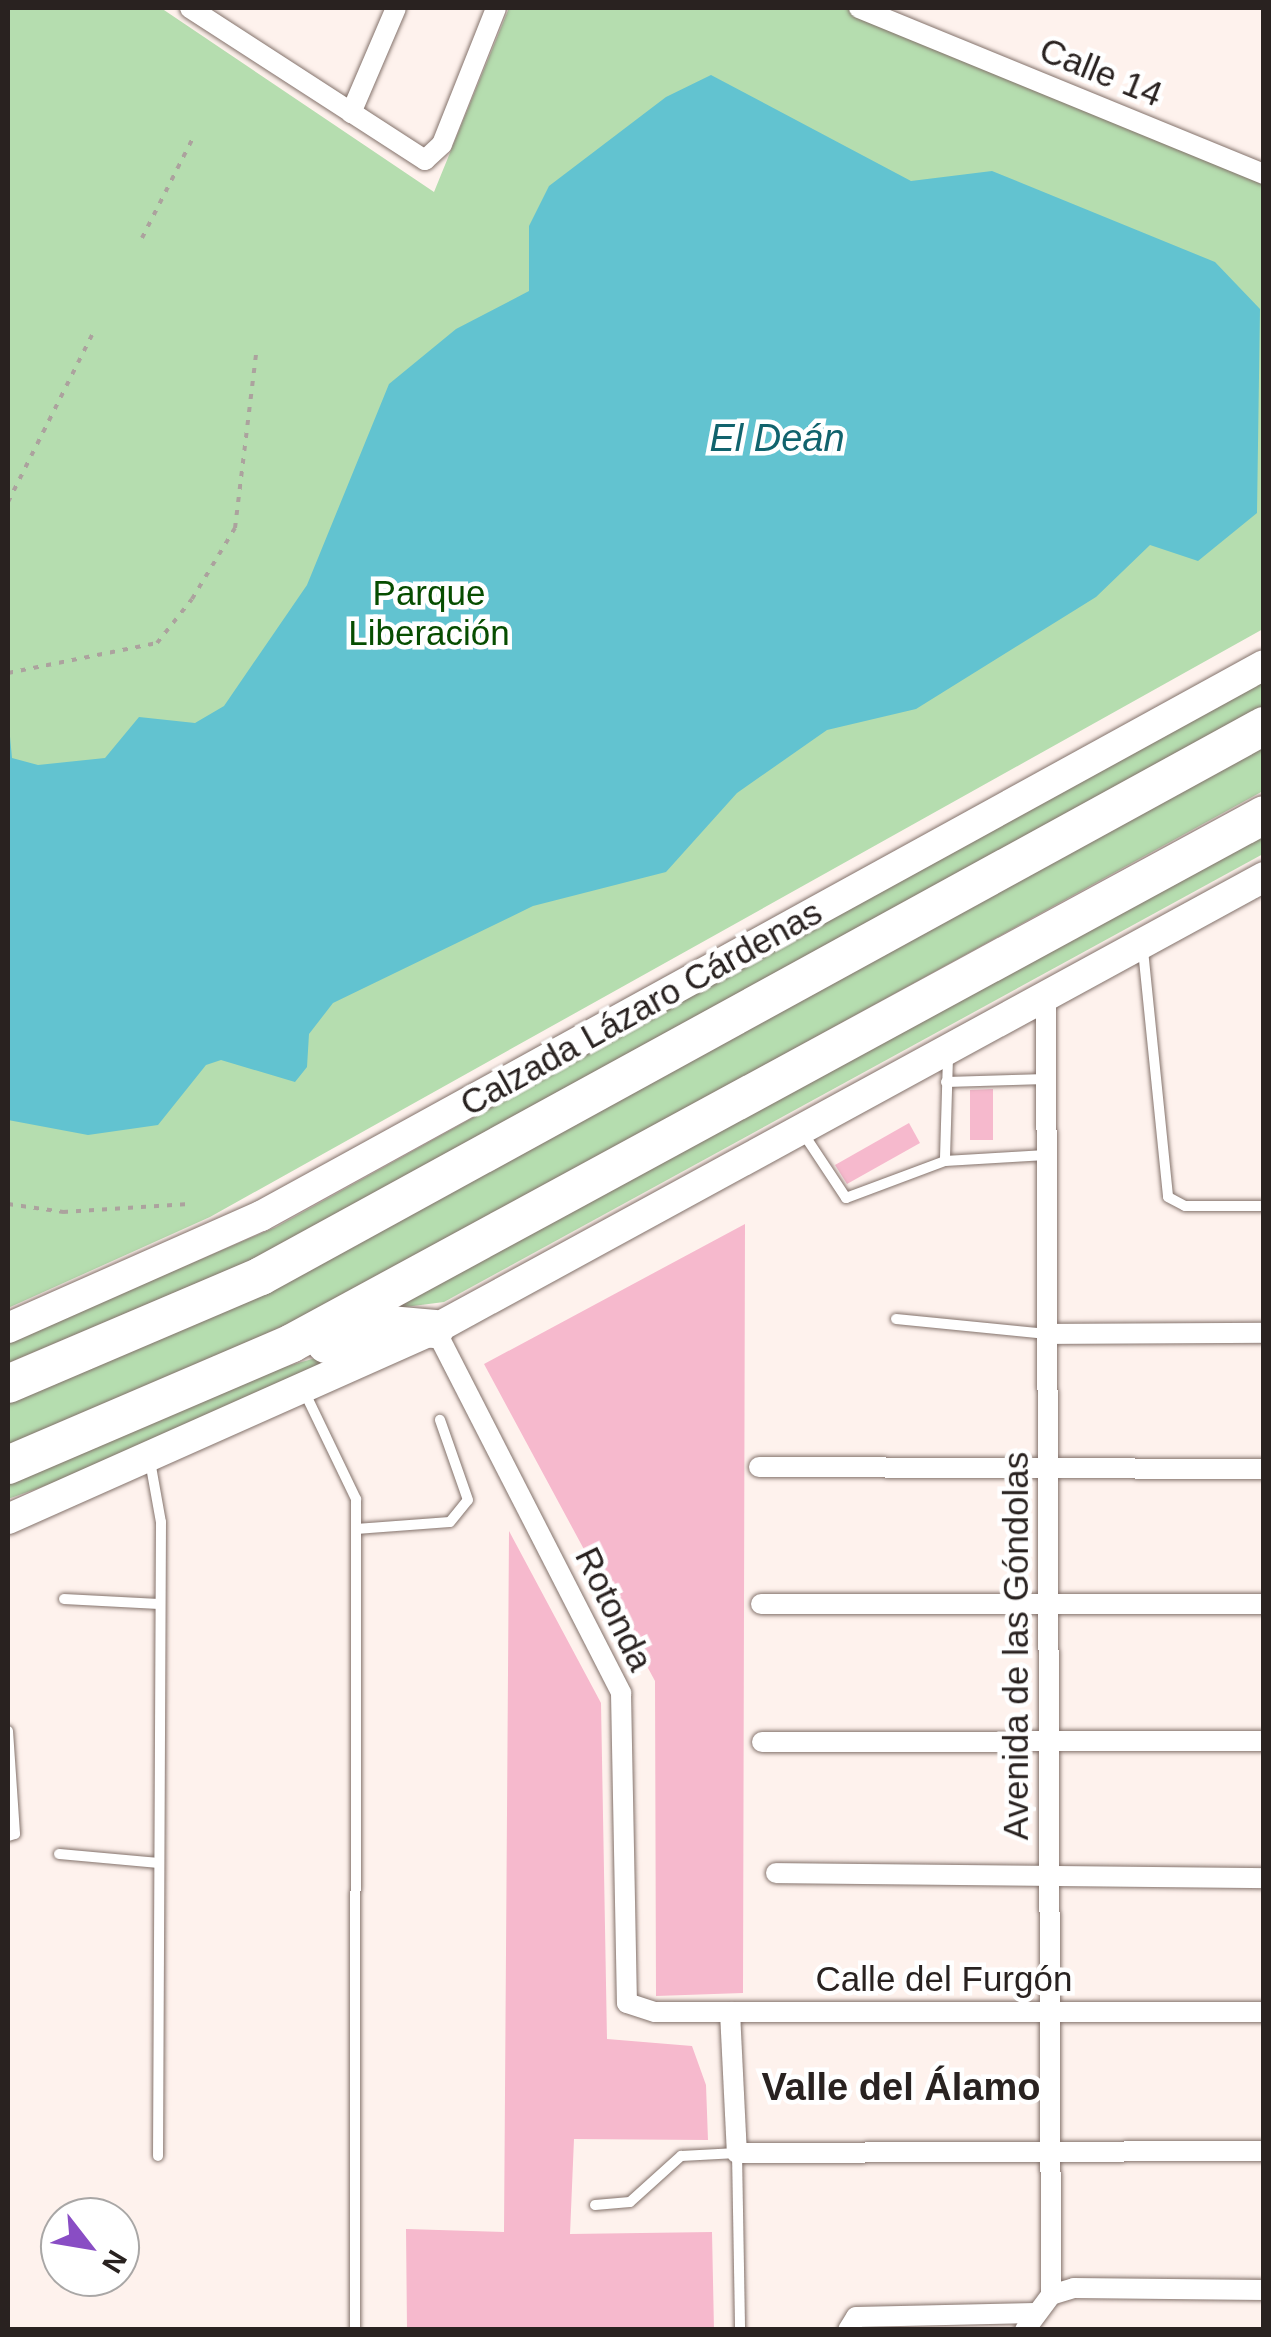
<!DOCTYPE html>
<html>
<head>
<meta charset="utf-8">
<style>
  body { margin:0 }
  #map { position:relative; width:1271px; height:2337px; overflow:hidden; background:#fef2ed; font-family:Arial,sans-serif }
  div>[style] { position:absolute }
  .green>* { inset:0; background:#b5ddaf }
  .water>* { inset:0; background:#62c3d0 }
  .building>* { inset:0; background:#f6b9cd }
  .path>* { height:4px; margin-top:-2px; transform-origin:0; background:repeating-linear-gradient(90deg,#aca29e 0 5px,transparent 0 13px) }
  .roads { filter:drop-shadow(0 0 2px #83726b) drop-shadow(0 0 2px #83726b) }
  .lane>* { height:10px; margin:-5px; padding:0 5px; transform-origin:5px; border-radius:5px; background:#fff }
  .street>* { height:20px; margin:-10px; padding:0 10px; transform-origin:10px; border-radius:10px; background:#fff }
  .secondary>* { height:30px; margin:-15px; padding:0 15px; transform-origin:15px; border-radius:15px; background:#fff }
  .highway>* { height:38px; margin:-19px; padding:0 19px; transform-origin:19px; border-radius:19px; background:#fff }
  span { translate:-50% -50%; white-space:nowrap; text-align:center; line-height:1.15; -webkit-text-stroke:9px #fff; paint-order:stroke }
  .street-label { font-size:35px; color:#292220 }
  .park-label { font-size:35px; color:#064d00 }
  .water-label { font-size:38px; color:#11636d; font-style:italic }
  .neighbourhood-label { font-size:38px; color:#292220; font-weight:700 }
  .frame { position:absolute; inset:0; border:10px solid #292220; pointer-events:none }
  .north { position:absolute; left:40px; top:2197px; width:100px; height:100px; box-sizing:border-box; background:#fff; border:2px solid #a9a7a6; border-radius:50%; rotate:121deg; font-size:28px; font-weight:700; line-height:40px; text-align:center; color:#292220 }
  .north::after { content:''; display:block; margin:auto; width:35px; height:45px; background:#894dc4; clip-path:polygon(50% 0,100% 100%,50% 72%,0 100%) }
</style>
</head>
<body>
<div id="map">
  <div class="green">
    <i style="clip-path:polygon(8px 8px,161px 8px,434px 192px,509px 8px,851px 8px,1263px 179px,1263px 629px,210px 1217px,8px 1308px)"></i>
    <i style="clip-path:polygon(1263px 679px,1263px 706px,287px 1245px,8px 1363px,8px 1342px,276px 1227px)"></i>
    <i style="clip-path:polygon(1263px 740px,1263px 791px,323px 1308px,8px 1449px,8px 1398px)"></i>
    <i style="clip-path:polygon(1263px 824px,1263px 854px,444px 1302px,374px 1311px)"></i>
    <i style="clip-path:polygon(378px 1340px,81px 1473px,8px 1499px,8px 1477px,232px 1382px)"></i>
  </div>
  <div class="water">
    <i style="clip-path:polygon(711px 75px,911px 181px,992px 171px,1215px 262px,1260px 309px,1257px 513px,1198px 561px,1150px 545px,1096px 597px,916px 709px,827px 730px,737px 793px,666px 872px,533px 906px,333px 1003px,309px 1034px,307px 1067px,295px 1082px,221px 1060px,206px 1065px,158px 1125px,88px 1135px,8px 1120px,8px 715px,12px 758px,38px 765px,105px 758px,139px 717px,195px 723px,224px 706px,307px 585px,389px 384px,456px 329px,529px 291px,529px 226px,549px 186px,666px 97px)"></i>
  </div>
  <div class="building">
    <i style="clip-path:polygon(993px 1089px,993px 1140px,970px 1140px,970px 1090px)"></i>
    <i style="clip-path:polygon(909px 1123px,920px 1143px,847px 1184px,835px 1165px)"></i>
    <i style="clip-path:polygon(745px 1224px,743px 1993px,656px 1996px,655px 1681px,484px 1364px)"></i>
    <i style="clip-path:polygon(509px 1531px,601px 1703px,607px 2039px,692px 2046px,706px 2085px,708px 2140px,574px 2139px,570px 2234px,712px 2232px,714px 2330px,407px 2330px,406px 2229px,504px 2232px)"></i>
  </div>
  <div class="path">
    <i style="left:142px;top:238px;width:112px;rotate:-63deg"></i>
    <i style="left:8px;top:502px;width:187px;rotate:-63.3deg"></i>
    <i style="left:8px;top:673px;width:152px;rotate:-11.4deg"></i>
    <i style="left:157px;top:643px;width:56px;rotate:-51.5deg"></i>
    <i style="left:192px;top:599px;width:83px;rotate:-58.8deg"></i>
    <i style="left:235px;top:528px;width:175px;rotate:-83.1deg"></i>
    <i style="left:8px;top:1204px;width:56px;rotate:8.3deg"></i>
    <i style="left:63px;top:1212px;width:126px;rotate:-3.6deg"></i>
  </div>
  <div class="roads">
    <div class="lane">
      <i style="left:1143px;top:950px;width:248px;rotate:84.2deg"></i>
      <i style="left:1168px;top:1197px;width:19px;rotate:28deg"></i>
      <i style="left:1185px;top:1206px;width:79px"></i>
      <i style="left:948px;top:1057px;width:104px;rotate:91.7deg"></i>
      <i style="left:945px;top:1161px;width:101px;rotate:-3.4deg"></i>
      <i style="left:946px;top:1082px;width:100px;rotate:-1.7deg"></i>
      <i style="left:803px;top:1133px;width:78px;rotate:56.5deg"></i>
      <i style="left:846px;top:1198px;width:106px;rotate:-20.5deg"></i>
      <i style="left:896px;top:1319px;width:152px;rotate:5.7deg"></i>
      <i style="left:304px;top:1391px;width:120px;rotate:64.3deg"></i>
      <i style="left:356px;top:1499px;width:831px;rotate:90.07deg"></i>
      <i style="left:150px;top:1461px;width:62px;rotate:79.8deg"></i>
      <i style="left:161px;top:1522px;width:634px;rotate:90.27deg"></i>
      <i style="left:356px;top:1529px;width:94px;rotate:-4.3deg"></i>
      <i style="left:450px;top:1522px;width:28px;rotate:-51deg"></i>
      <i style="left:468px;top:1500px;width:85px;rotate:-109.3deg"></i>
      <i style="left:64px;top:1599px;width:95px;rotate:3deg"></i>
      <i style="left:8px;top:1731px;width:103px;rotate:86.1deg"></i>
      <i style="left:15px;top:1834px;width:7px;rotate:164deg"></i>
      <i style="left:59px;top:1854px;width:98px;rotate:5.2deg"></i>
      <i style="left:595px;top:2205px;width:35px;rotate:-5deg"></i>
      <i style="left:630px;top:2202px;width:69px;rotate:-42deg"></i>
      <i style="left:681px;top:2156px;width:56px;rotate:-3.1deg"></i>
      <i style="left:737px;top:2153px;width:177px;rotate:89deg"></i>
    </div>
    <div class="street">
      <i style="left:190px;top:8px;width:280px;rotate:32.9deg"></i>
      <i style="left:425px;top:160px;width:23px;rotate:-43deg"></i>
      <i style="left:442px;top:144px;width:146px;rotate:-68.3deg"></i>
      <i style="left:859px;top:8px;width:438px;rotate:22.3deg"></i>
      <i style="left:351px;top:113px;width:114px;rotate:-66.8deg"></i>
      <i style="left:1046px;top:997px;width:1298px;rotate:89.78deg"></i>
      <i style="left:435px;top:1329px;width:409px;rotate:62.9deg"></i>
      <i style="left:621px;top:1693px;width:310px;rotate:88.9deg"></i>
      <i style="left:627px;top:2003px;width:29px;rotate:18deg"></i>
      <i style="left:655px;top:2012px;width:609px"></i>
      <i style="left:1047px;top:1334px;width:217px;rotate:-0.3deg"></i>
      <i style="left:759px;top:1467px;width:505px;rotate:0.23deg"></i>
      <i style="left:761px;top:1604px;width:503px"></i>
      <i style="left:762px;top:1742px;width:502px;rotate:-0.11deg"></i>
      <i style="left:776px;top:1873px;width:488px;rotate:0.6deg"></i>
      <i style="left:730px;top:2012px;width:141px;rotate:87.2deg"></i>
      <i style="left:737px;top:2153px;width:527px;rotate:-0.22deg"></i>
      <i style="left:848px;top:2330px;width:15px;rotate:-58deg"></i>
      <i style="left:856px;top:2317px;width:179px;rotate:-1.3deg"></i>
      <i style="left:1025px;top:2330px;width:44px;rotate:-53.4deg"></i>
      <i style="left:1051px;top:2295px;width:24px;rotate:-17deg"></i>
      <i style="left:1074px;top:2288px;width:190px;rotate:0.6deg"></i>
    </div>
    <div class="secondary">
      <i style="left:8px;top:1328px;width:277px;rotate:-23.9deg"></i>
      <i style="left:261px;top:1216px;width:1144px;rotate:-28.78deg"></i>
      <i style="left:8px;top:1519px;width:467px;rotate:-24deg"></i>
      <i style="left:435px;top:1329px;width:944px;rotate:-28.6deg"></i>
    </div>
    <div class="highway">
      <i style="left:326px;top:1344px;width:66px;rotate:-16.8deg"></i>
      <i style="left:389px;top:1325px;width:46px;rotate:5deg"></i>
      <i style="left:8px;top:1384px;width:275px;rotate:-23.1deg"></i>
      <i style="left:261px;top:1276px;width:1144px;rotate:-28.74deg"></i>
      <i style="left:8px;top:1465px;width:309px;rotate:-23.2deg"></i>
      <i style="left:292px;top:1343px;width:1106px;rotate:-28.51deg"></i>
    </div>
  </div>
  <div class="street-label">
    <span style="left:1101px;top:72px;rotate:22deg">Calle 14</span>
    <span style="left:641px;top:1008px;rotate:-29deg">Calzada Lázaro Cárdenas</span>
    <span style="left:614px;top:1609px;rotate:64deg">Rotonda</span>
    <span style="left:1016px;top:1646px;rotate:-90deg">Avenida de las Góndolas</span>
    <span style="left:944px;top:1979px">Calle del Furgón</span>
  </div>
  <div class="park-label">
    <span style="left:429px;top:613px">Parque<br>Liberación</span>
  </div>
  <div class="water-label">
    <span style="left:777px;top:439px">El Deán</span>
  </div>
  <div class="neighbourhood-label">
    <span style="left:901px;top:2088px">Valle del Álamo</span>
  </div>
  <div class="frame"></div>
  <div class="north">N</div>
</div>
</body>
</html>
